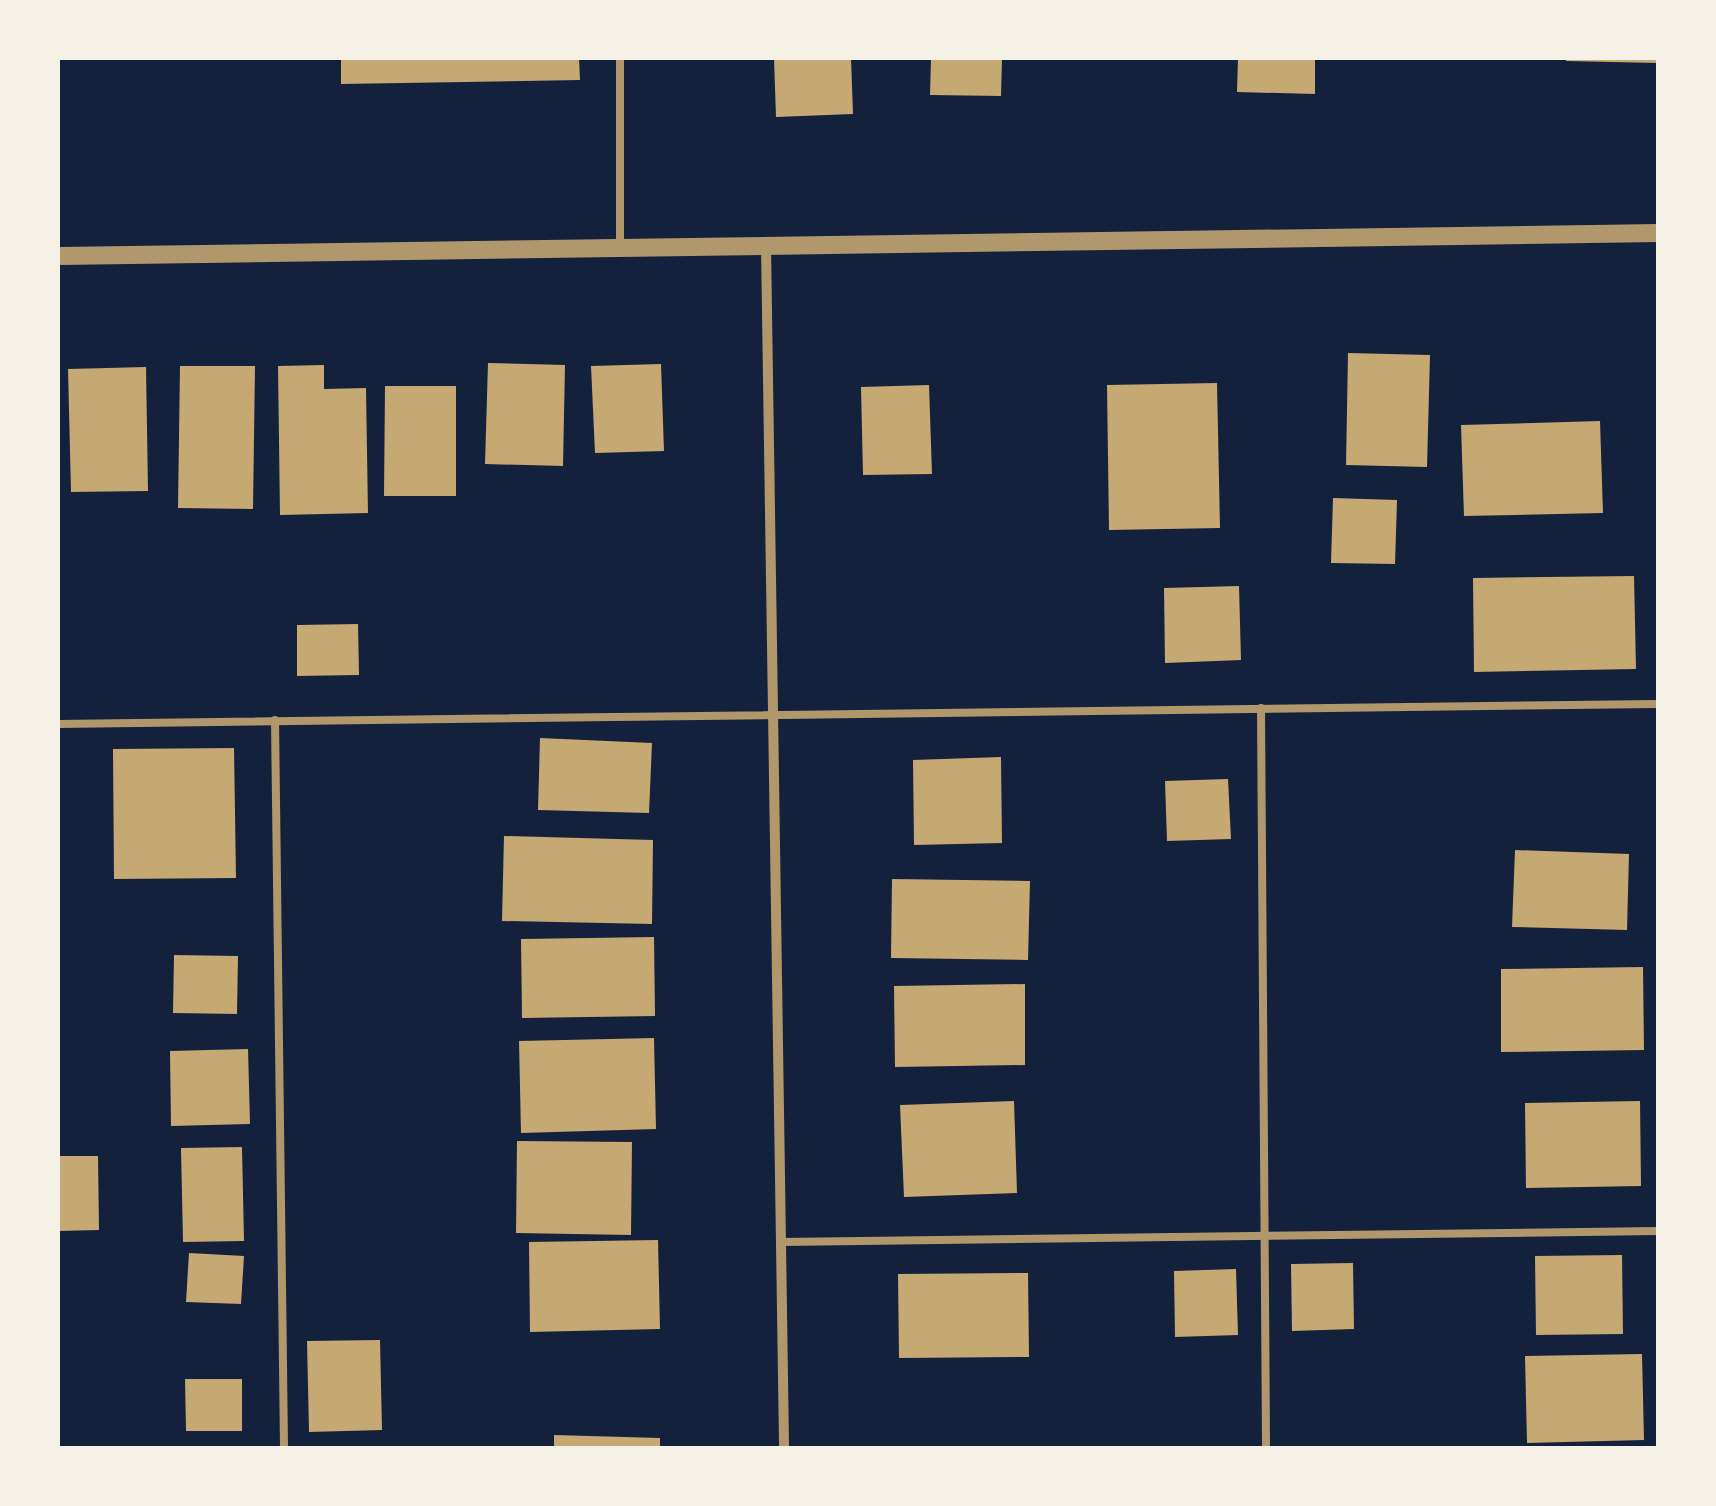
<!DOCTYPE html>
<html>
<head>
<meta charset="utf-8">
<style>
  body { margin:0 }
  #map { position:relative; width:1716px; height:1506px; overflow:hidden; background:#14213d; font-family:"Exo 2",sans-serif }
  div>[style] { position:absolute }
  .building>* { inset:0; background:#c6a872 }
  .service>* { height:8px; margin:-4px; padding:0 4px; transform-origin:4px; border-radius:4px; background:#b1986c }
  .minor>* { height:10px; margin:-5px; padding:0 5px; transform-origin:5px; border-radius:5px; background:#b1986c }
  .tertiary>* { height:18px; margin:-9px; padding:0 9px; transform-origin:9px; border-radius:9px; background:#b1986c }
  span { translate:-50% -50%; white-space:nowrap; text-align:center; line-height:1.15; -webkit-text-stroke:8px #f6f1e7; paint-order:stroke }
  .frame { position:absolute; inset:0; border:60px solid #f6f1e7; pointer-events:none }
</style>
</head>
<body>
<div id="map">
  <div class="building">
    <i style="clip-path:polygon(341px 58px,579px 58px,580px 80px,341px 84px)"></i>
    <i style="clip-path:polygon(774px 58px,851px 58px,853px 114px,776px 117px)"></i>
    <i style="clip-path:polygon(931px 58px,1002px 58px,1001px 96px,930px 95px)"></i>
    <i style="clip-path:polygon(1238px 58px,1315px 58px,1315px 94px,1237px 92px)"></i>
    <i style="clip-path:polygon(1566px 58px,1658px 58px,1658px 63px,1566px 61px)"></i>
    <i style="clip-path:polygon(1348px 353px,1430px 355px,1427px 467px,1346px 465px)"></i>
    <i style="clip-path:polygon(488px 363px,565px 365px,563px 466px,485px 464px)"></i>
    <i style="clip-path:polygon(661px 364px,664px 451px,595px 453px,591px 366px)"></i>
    <i style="clip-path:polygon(324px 365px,324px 389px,366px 388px,368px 513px,280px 515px,278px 366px)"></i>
    <i style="clip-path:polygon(180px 366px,255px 366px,253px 509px,178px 508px)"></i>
    <i style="clip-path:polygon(146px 367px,148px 491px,71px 492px,68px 369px)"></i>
    <i style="clip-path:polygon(1217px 383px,1220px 528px,1109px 530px,1107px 385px)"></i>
    <i style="clip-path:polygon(929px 385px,932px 474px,863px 475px,861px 387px)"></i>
    <i style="clip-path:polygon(385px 386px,456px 386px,456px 496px,384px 496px)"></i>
    <i style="clip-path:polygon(1600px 421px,1603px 513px,1464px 516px,1461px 425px)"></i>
    <i style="clip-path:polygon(1333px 498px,1397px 500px,1395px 564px,1331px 563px)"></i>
    <i style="clip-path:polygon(1634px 576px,1636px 669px,1474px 672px,1473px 578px)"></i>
    <i style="clip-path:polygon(1239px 586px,1241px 660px,1165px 663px,1164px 588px)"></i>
    <i style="clip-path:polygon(358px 624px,359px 675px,297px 676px,297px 625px)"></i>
    <i style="clip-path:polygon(540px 738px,652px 743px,649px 813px,538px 810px)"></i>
    <i style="clip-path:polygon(234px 748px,236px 878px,114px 879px,113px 749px)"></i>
    <i style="clip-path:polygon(1001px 757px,1002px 843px,914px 845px,913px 760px)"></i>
    <i style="clip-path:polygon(1228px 779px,1231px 839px,1167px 841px,1165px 781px)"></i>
    <i style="clip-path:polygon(504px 836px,653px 840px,652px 924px,502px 921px)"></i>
    <i style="clip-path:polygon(1515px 850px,1629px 854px,1627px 930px,1512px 927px)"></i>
    <i style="clip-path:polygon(892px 879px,1030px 881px,1028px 960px,891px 958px)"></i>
    <i style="clip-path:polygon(654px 937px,655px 1016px,522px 1018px,521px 939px)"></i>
    <i style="clip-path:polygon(174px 955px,238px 956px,237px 1014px,173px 1013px)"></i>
    <i style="clip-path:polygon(1643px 967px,1644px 1050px,1501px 1052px,1501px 969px)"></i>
    <i style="clip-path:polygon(1025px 984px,1025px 1065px,895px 1067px,894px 986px)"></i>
    <i style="clip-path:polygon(654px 1038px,656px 1129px,521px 1133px,519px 1041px)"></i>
    <i style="clip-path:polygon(248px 1049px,250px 1124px,171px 1126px,170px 1051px)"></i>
    <i style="clip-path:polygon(1014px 1101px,1017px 1193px,904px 1197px,900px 1105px)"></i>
    <i style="clip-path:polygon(1640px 1101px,1641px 1186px,1526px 1188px,1525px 1103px)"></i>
    <i style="clip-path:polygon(517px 1141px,632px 1142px,631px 1235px,516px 1233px)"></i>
    <i style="clip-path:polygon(242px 1147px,244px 1241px,183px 1242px,181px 1148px)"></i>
    <i style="clip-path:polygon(58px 1156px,98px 1156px,99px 1230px,58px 1231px)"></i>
    <i style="clip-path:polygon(658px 1240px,660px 1329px,530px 1332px,529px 1242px)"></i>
    <i style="clip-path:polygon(189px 1253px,244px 1256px,241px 1304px,186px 1302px)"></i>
    <i style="clip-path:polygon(1622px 1255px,1623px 1334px,1536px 1335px,1535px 1256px)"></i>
    <i style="clip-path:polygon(1353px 1263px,1354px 1329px,1292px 1331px,1291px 1264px)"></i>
    <i style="clip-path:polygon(1236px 1269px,1238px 1335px,1175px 1337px,1174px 1271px)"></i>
    <i style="clip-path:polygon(1028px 1273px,1029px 1357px,899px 1358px,898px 1274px)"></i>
    <i style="clip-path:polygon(380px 1340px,382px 1430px,309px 1432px,307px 1341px)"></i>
    <i style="clip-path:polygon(1642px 1354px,1644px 1440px,1527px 1443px,1525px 1356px)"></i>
    <i style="clip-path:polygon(185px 1379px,242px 1379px,242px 1431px,186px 1431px)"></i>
    <i style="clip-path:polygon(554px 1435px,660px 1438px,660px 1448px,554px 1448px)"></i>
  </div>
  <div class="service">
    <i style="left:620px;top:58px;width:188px;rotate:90deg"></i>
    <i style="left:1261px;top:708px;width:740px;rotate:89.61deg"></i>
    <i style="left:275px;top:720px;width:728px;rotate:89.29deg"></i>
    <i style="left:58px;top:724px;width:1600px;rotate:-0.72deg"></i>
    <i style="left:781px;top:1242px;width:877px;rotate:-0.72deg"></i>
  </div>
  <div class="minor">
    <i style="left:766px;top:245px;width:1203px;rotate:89.14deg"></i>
  </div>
  <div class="tertiary">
    <i style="left:58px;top:256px;width:1600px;rotate:-0.82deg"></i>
  </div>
  <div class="frame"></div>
</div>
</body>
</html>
